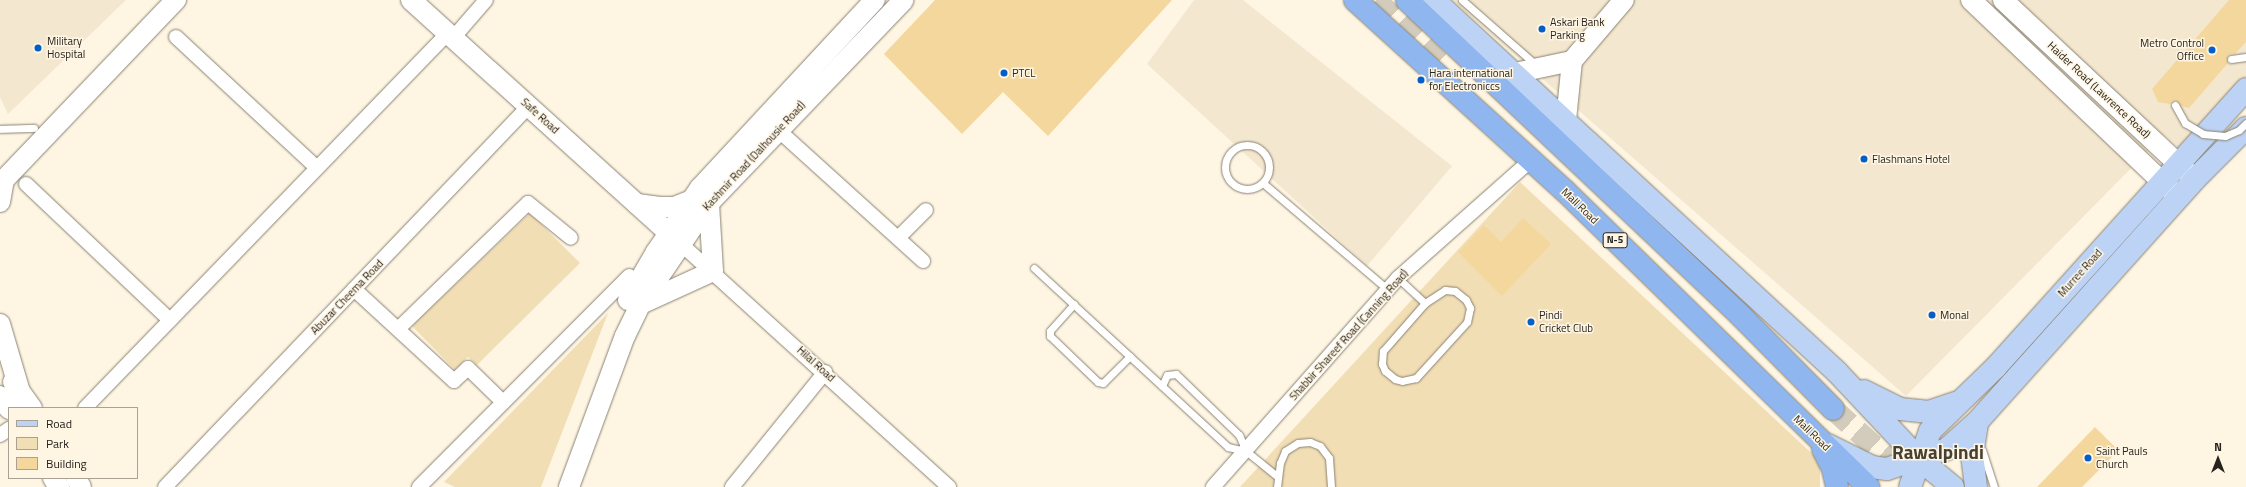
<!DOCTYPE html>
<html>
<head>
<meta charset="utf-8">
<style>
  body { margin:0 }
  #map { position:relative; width:2246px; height:487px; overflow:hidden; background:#fef5e3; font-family:"Titillium Web",sans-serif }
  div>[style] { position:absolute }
  .built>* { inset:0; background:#f4e7cf }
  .green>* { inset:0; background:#f2deb5 }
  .building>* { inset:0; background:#f4d79d }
  .highway-tunnel>* { height:22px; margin-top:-11px; transform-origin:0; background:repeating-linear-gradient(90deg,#d3cbbb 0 22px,transparent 0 33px) }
  .roads { filter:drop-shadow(0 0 1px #8a8272) drop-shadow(0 0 1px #8a8272) }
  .lane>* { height:7px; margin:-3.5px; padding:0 3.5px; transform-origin:3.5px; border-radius:3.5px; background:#fff }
  .lane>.ring { margin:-3.5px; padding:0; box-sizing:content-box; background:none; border:7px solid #fff; border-radius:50% }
  .street>* { height:14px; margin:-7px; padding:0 7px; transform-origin:7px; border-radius:7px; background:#fff }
  .secondary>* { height:20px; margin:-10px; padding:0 10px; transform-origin:10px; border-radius:10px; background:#fff }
  .primary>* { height:22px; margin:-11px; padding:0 11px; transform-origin:11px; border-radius:11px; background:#bcd3f5 }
  .highway>* { height:22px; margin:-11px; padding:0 11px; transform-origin:11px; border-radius:11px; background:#8fb6ee }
  .bridges { filter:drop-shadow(0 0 1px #8a8272) drop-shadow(0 0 1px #8a8272) }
  .lane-bridge>* { height:7px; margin:-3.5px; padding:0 3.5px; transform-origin:3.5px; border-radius:3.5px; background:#fff }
  .dots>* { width:11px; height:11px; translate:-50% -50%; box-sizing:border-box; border:2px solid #fef5e3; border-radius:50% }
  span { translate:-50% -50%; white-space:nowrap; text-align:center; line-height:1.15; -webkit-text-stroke:3px #fef5e3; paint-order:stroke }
  .shield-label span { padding:1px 3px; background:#fef5e3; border:1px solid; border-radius:3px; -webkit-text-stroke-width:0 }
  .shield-label { font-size:10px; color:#27231d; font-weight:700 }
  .poi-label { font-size:11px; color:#27231d }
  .left { translate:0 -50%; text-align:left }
  .right { translate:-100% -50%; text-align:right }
  .street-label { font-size:11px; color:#27231d }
  .town-label { font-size:19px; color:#484032; font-weight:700 }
  .legend { position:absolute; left:8px; top:407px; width:130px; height:72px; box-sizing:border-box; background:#fef5e3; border:1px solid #a8a194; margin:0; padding:5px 7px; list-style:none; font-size:12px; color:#27231d }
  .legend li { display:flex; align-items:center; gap:8px; height:20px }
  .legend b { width:20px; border:1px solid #a8a194 }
  .north { position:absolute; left:2198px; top:439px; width:40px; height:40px; -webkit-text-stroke:3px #fef5e3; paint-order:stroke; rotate:0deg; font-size:11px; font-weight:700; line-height:16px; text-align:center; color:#27231d }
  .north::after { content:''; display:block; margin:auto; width:14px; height:18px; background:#27231d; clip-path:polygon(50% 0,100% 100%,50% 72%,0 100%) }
</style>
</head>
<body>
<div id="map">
  <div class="built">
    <i style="clip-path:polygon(0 0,126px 0,8px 114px,0 97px)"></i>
    <i style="clip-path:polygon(1194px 0,1243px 0,1452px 166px,1367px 266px,1147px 64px)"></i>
    <i style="clip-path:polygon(1452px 0,2246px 0,2246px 79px,2182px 150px,2164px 135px,1906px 396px)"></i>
  </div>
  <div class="green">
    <i style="clip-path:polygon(1520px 182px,1820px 461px,1820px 487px,1240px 487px)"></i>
    <i style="clip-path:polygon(530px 213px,580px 263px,477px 365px,468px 357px,455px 370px,412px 326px)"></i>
    <i style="clip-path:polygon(608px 313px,541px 487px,455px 487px,444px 482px)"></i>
  </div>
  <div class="building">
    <i style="clip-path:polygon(935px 0,1172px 0,1048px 136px,1003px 92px,962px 134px,884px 54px)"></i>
    <i style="clip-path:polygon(2229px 0,2246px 0,2246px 42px,2236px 53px,2228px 55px,2228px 63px,2189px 108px,2182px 106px,2175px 100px,2170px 104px,2158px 102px,2152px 89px)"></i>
    <i style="clip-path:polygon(1523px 218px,1551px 244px,1502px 296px,1458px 252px,1484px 225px,1501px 242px)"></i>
    <i style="clip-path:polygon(2095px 427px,2118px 450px,2108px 461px,2082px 487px,2037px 487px)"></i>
  </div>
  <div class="highway-tunnel">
    <i style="left:1376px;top:0;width:95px;rotate:44.6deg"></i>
    <i style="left:1833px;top:409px;width:103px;rotate:42.2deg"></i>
  </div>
  <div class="roads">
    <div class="lane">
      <i style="left:1462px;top:0;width:98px;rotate:41.3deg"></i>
      <i style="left:2231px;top:59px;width:15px;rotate:-8deg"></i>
      <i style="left:0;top:129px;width:34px;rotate:-2deg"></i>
      <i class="ring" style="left:1225px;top:145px;width:37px;height:37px"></i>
      <i style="left:1263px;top:183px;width:163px;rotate:40.5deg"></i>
      <i style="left:1034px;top:268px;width:264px;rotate:42.7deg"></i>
      <i style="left:1228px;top:447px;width:18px;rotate:13deg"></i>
      <i style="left:1398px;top:278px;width:37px;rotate:43deg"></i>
      <i style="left:1445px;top:290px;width:10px;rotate:6deg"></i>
      <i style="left:1455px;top:291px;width:14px;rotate:39deg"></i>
      <i style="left:1466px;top:300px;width:9px;rotate:63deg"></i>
      <i style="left:1470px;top:308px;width:14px;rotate:102deg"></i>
      <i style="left:1467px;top:322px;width:76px;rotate:132.3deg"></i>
      <i style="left:1416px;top:378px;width:14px;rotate:168deg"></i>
      <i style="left:1402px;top:381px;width:7px;rotate:-164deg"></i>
      <i style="left:1395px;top:379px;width:13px;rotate:-141deg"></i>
      <i style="left:1385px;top:371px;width:8px;rotate:-113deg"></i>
      <i style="left:1382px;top:364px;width:13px;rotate:-86deg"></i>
      <i style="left:1383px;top:351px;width:64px;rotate:-48.8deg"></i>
      <i style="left:1425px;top:303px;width:24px;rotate:-33deg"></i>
      <i style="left:1074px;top:304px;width:36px;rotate:132deg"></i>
      <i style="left:1050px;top:331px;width:5px;rotate:90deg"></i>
      <i style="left:1050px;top:336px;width:66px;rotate:43.8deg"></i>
      <i style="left:1098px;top:382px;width:5px;rotate:11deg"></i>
      <i style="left:1103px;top:383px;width:38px;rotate:-45deg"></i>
      <i style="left:1162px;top:386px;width:12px;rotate:-66deg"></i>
      <i style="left:1167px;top:375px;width:9px;rotate:-6deg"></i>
      <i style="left:1176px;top:374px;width:88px;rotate:44.1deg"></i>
      <i style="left:1239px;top:435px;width:17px;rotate:66deg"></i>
      <i style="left:1246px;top:451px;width:40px;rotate:39deg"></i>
      <i style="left:1982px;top:450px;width:39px;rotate:72deg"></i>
      <i style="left:1277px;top:487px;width:24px;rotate:-83deg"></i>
      <i style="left:1280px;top:463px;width:13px;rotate:-67deg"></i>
      <i style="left:1285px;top:451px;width:15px;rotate:-32deg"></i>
      <i style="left:1298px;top:443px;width:12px;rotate:-5deg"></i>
      <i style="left:1310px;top:442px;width:11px;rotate:22deg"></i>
      <i style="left:1320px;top:446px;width:15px;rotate:53deg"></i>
      <i style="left:1329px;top:458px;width:29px;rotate:86deg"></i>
    </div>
    <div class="street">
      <i style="left:176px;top:37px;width:192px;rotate:42.9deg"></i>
      <i style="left:453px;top:38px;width:50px;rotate:-49deg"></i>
      <i style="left:777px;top:129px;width:197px;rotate:42.1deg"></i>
      <i style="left:26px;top:184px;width:198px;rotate:43.4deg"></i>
      <i style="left:899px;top:237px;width:38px;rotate:-45deg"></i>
      <i style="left:681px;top:244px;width:362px;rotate:42.2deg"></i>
      <i style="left:354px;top:289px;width:136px;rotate:42.6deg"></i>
      <i style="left:454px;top:381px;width:19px;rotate:-43deg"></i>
      <i style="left:468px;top:368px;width:49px;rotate:44.2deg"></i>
      <i style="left:398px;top:329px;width:181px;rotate:-44.1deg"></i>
      <i style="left:528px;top:203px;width:55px;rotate:39.1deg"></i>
      <i style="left:85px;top:408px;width:522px;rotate:-45.93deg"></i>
      <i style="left:0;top:435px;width:11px;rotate:-34deg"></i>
      <i style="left:165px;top:487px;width:527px;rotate:-46.31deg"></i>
      <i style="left:419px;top:487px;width:298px;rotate:-45.1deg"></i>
      <i style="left:732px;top:487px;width:148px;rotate:-51deg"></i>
      <i style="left:1213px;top:487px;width:279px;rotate:-48.5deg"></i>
      <i style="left:1398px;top:278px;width:176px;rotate:-41.6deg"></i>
    </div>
    <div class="secondary">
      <i style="left:411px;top:0;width:360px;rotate:42.1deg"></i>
      <i style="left:1971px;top:0;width:280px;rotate:43.6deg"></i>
      <i style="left:2003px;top:0;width:256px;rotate:43.1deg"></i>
      <i style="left:1515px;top:73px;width:58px;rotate:-11.9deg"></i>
      <i style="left:1566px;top:120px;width:59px;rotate:-84.2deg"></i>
      <i style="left:1572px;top:61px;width:80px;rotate:-49.6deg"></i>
      <i style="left:0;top:184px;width:255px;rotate:-46.3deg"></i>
      <i style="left:0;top:202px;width:22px;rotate:-80deg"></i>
      <i style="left:637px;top:204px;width:23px;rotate:7deg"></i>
      <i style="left:660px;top:207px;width:14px"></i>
      <i style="left:674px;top:207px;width:17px;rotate:-21deg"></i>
      <i style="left:628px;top:300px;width:56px;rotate:-59.7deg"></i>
      <i style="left:656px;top:252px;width:78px;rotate:-55.5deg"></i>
      <i style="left:700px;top:188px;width:257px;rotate:-47.1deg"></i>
      <i style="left:641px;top:304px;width:79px;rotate:-24.6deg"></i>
      <i style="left:713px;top:271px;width:68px;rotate:-93.4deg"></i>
      <i style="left:0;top:324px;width:71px;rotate:73.6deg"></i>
      <i style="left:13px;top:382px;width:32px;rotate:54deg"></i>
      <i style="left:0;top:396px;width:16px;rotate:55deg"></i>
      <i style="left:53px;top:478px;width:11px;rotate:56deg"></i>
      <i style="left:76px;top:478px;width:10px;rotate:61deg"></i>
      <i style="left:569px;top:487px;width:161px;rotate:-69.7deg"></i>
      <i style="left:625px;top:336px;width:34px;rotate:-64deg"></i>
      <i style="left:640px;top:305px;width:123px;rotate:-55.9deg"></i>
      <i style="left:709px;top:203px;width:281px;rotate:-46.2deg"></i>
    </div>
    <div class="primary">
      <i style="left:1434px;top:0;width:548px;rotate:42.71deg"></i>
      <i style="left:1837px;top:372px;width:120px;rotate:46.7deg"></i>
      <i style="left:1919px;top:459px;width:44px;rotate:39.5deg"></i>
      <i style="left:1864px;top:391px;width:40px;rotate:26.6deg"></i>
      <i style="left:1900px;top:409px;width:29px;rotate:6deg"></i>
      <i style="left:1929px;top:412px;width:28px;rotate:-19deg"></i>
      <i style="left:1828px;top:445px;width:49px;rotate:26.6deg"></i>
      <i style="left:1872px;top:467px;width:15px;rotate:8deg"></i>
      <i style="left:1887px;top:469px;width:63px;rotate:-18.4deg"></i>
      <i style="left:1947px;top:449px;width:40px;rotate:-42deg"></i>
      <i style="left:1977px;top:422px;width:326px;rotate:-48.1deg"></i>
      <i style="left:2195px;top:179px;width:72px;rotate:-45deg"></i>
      <i style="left:1910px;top:487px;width:59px;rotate:-70.3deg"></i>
      <i style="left:1930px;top:431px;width:91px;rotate:-44.1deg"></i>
      <i style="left:1995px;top:368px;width:375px;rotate:-48deg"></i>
      <i style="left:1976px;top:487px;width:32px;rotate:-97deg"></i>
      <i style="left:1972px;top:455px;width:33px;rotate:-81deg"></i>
    </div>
    <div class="highway">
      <i style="left:1355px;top:0;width:284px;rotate:42.3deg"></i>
      <i style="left:1565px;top:191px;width:424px;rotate:44.3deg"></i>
      <i style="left:1407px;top:0;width:458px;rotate:43.4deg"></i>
      <i style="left:1740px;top:315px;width:132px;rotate:45.3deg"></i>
      <i style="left:1823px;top:449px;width:22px;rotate:63deg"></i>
      <i style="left:1833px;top:469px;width:18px;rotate:77deg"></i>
    </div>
  </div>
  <div class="bridges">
    <div class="lane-bridge">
      <i style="left:2175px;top:105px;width:21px;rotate:61deg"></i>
      <i style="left:2185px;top:123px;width:21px;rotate:31deg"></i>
      <i style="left:2203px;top:134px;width:22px;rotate:5deg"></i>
      <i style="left:2225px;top:136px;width:15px;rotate:-23deg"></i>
      <i style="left:2239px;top:130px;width:10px;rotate:-45deg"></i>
    </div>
  </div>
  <div class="dots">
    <i style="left:1542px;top:29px;background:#045ec7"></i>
    <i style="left:38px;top:48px;background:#045ec7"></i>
    <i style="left:2212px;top:50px;background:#045ec7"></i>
    <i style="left:1004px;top:73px;background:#045ec7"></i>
    <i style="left:1421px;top:80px;background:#045ec7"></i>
    <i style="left:1864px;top:159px;background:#045ec7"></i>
    <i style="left:1932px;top:315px;background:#045ec7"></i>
    <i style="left:1531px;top:322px;background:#045ec7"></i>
    <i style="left:2088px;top:458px;background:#045ec7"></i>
  </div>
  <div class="shield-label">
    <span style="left:1615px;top:240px">N-5</span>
  </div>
  <div class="poi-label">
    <span class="left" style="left:1550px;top:29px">Askari Bank<br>Parking</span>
    <span class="left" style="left:47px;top:48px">Military<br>Hospital</span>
    <span class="right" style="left:2204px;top:50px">Metro Control<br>Office</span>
    <span class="left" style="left:1012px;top:73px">PTCL</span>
    <span class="left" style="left:1429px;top:80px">Hara international<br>for Electroniccs</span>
    <span class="left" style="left:1872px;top:159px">Flashmans Hotel</span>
    <span class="left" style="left:1940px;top:315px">Monal</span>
    <span class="left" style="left:1539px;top:322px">Pindi<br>Cricket Club</span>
    <span class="left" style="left:2096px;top:458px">Saint Pauls<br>Church</span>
  </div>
  <div class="street-label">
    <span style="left:2099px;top:90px;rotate:43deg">Haider Road (Lawrence Road)</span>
    <span style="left:540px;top:116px;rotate:42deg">Safe Road</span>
    <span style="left:754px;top:156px;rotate:-47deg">Kashmir Road (Dalhousie Road)</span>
    <span style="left:1580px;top:206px;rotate:44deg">Mall Road</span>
    <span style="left:2080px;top:273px;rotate:-48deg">Murree Road</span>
    <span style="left:347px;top:297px;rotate:-46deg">Abuzar Cheema Road</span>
    <span style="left:1349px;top:335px;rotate:-48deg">Shabbir Shareef Road (Canning Road)</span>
    <span style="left:816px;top:364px;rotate:42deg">Hilal Road</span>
    <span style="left:1812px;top:433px;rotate:44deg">Mall Road</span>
  </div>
  <div class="town-label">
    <span style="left:1938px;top:452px">Rawalpindi</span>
  </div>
  <ul class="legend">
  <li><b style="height:5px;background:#bcd3f5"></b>Road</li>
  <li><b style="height:11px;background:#f2deb5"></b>Park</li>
  <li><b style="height:11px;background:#f4d79d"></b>Building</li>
  </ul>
  <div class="north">N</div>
</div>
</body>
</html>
